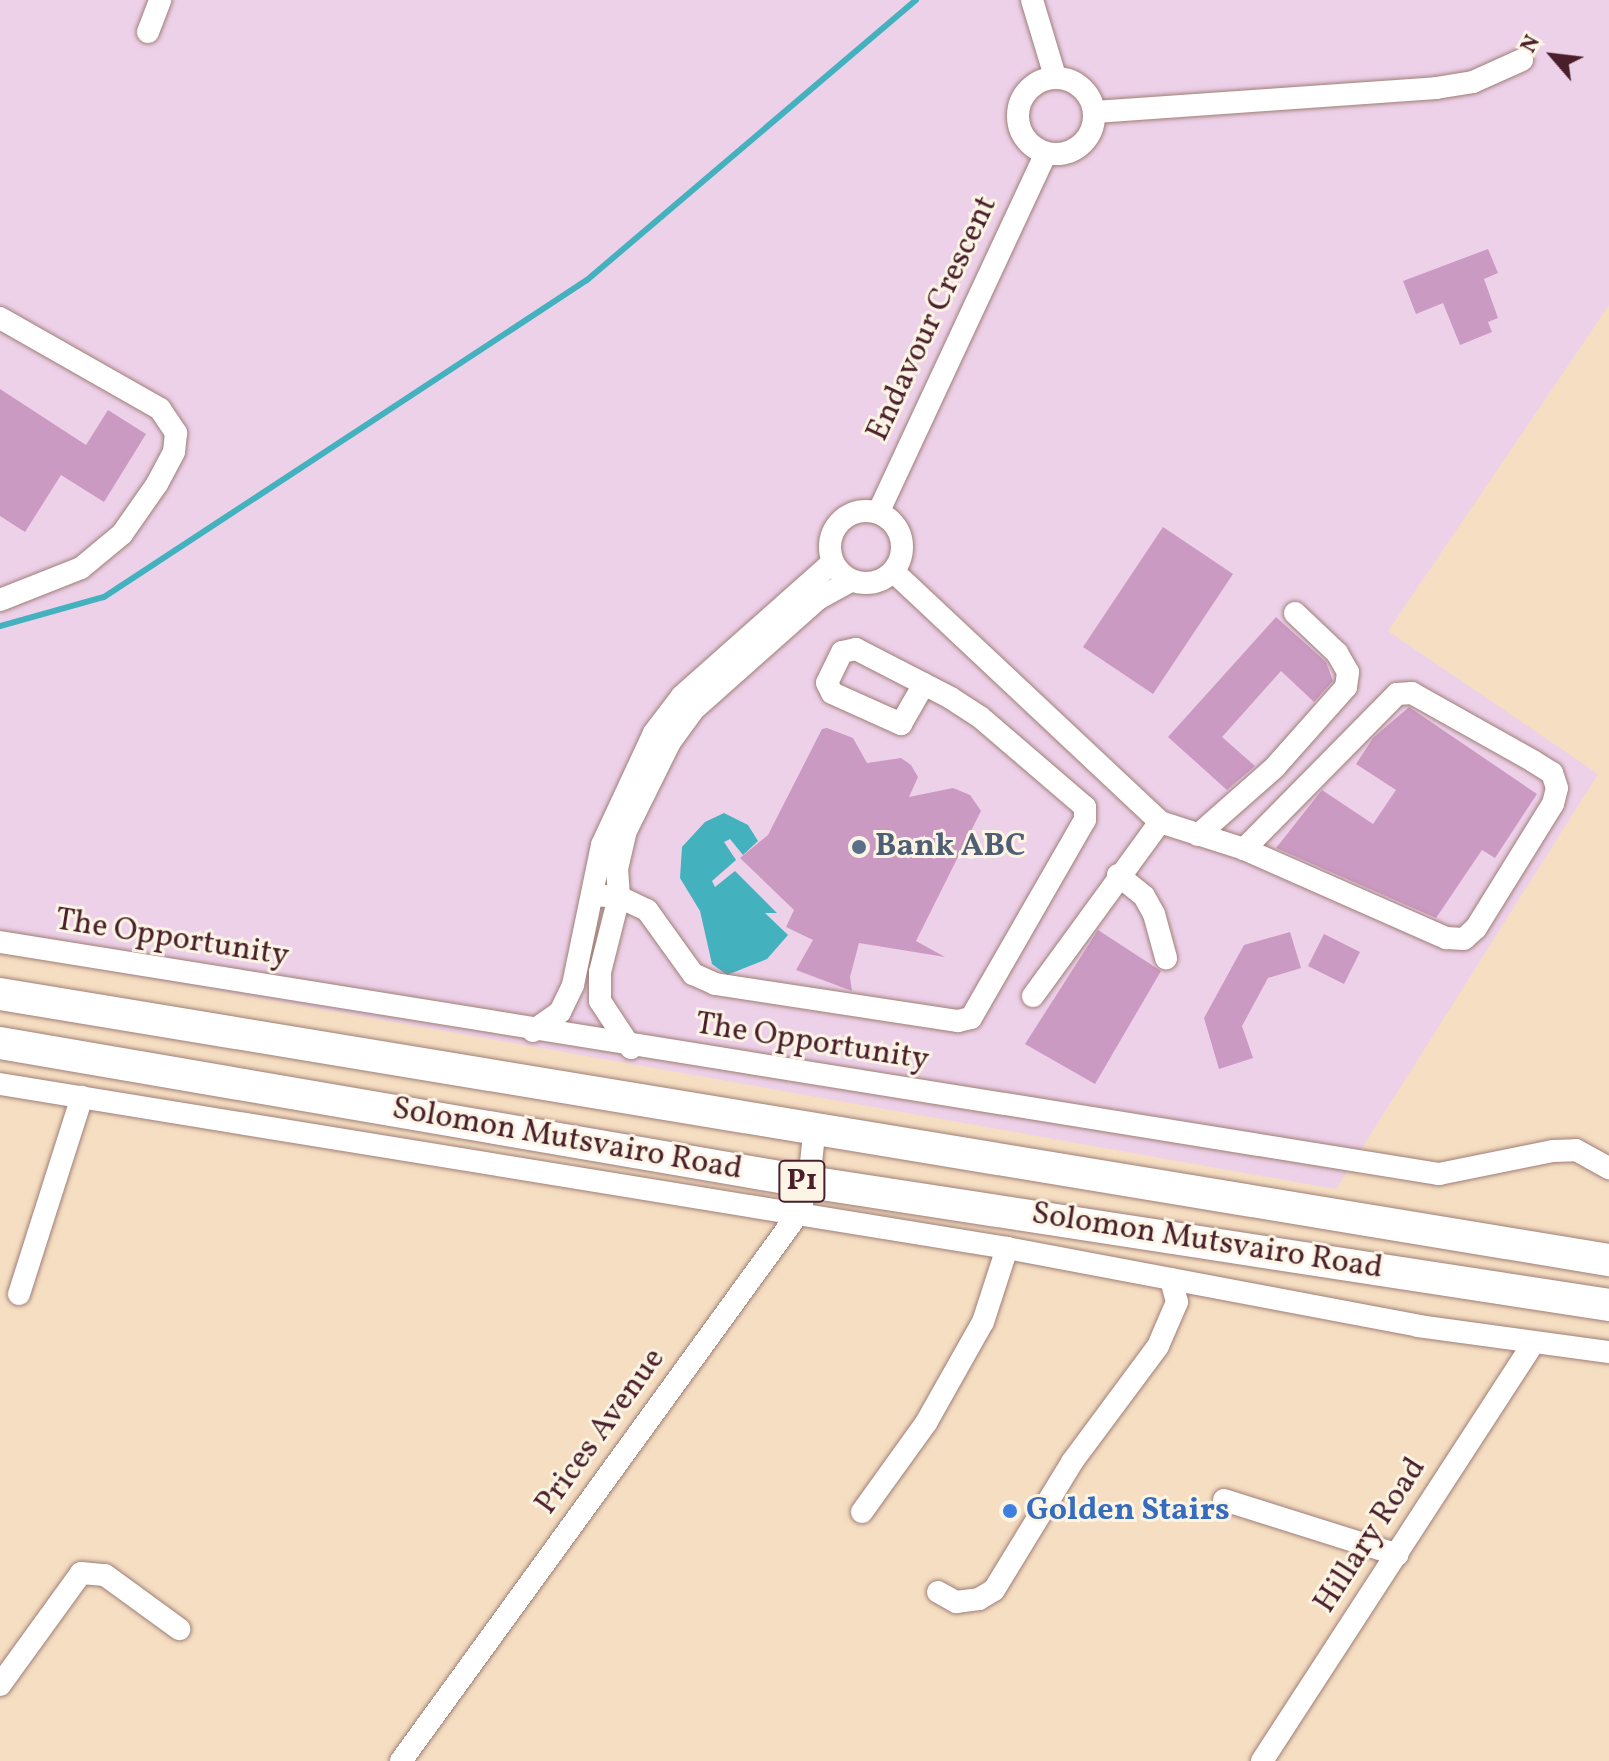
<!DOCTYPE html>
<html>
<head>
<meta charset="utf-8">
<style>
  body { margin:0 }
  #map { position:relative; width:1609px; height:1761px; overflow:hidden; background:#f5dec2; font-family:Vollkorn,serif }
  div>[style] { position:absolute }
  .built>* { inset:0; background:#edd1e9 }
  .water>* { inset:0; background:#43b2be }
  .stream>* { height:6px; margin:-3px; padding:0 3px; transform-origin:3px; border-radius:3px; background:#43b2be }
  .building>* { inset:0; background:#ca9ac2 }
  .roads { filter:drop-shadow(0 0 2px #a07e76) drop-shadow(0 0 2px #a07e76) }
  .minor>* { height:22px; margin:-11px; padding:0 11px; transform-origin:11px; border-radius:11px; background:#fff }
  .minor>.ring { margin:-11px; padding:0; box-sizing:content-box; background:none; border:22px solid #fff; border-radius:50% }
  .highway>* { height:32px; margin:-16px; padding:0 16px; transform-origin:16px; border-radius:16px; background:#fff }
  .dots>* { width:22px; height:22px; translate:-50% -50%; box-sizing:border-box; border:4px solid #fcf5e5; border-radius:50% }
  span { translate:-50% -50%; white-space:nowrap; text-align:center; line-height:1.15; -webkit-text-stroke:6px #fcf5e5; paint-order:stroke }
  .shield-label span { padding:2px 6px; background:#fcf5e5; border:2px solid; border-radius:6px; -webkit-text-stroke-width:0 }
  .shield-label { font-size:30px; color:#4a1f2b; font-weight:700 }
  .street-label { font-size:32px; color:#4a1f2b }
  .service-label { font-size:32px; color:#4e5e75; font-weight:700 }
  .left { translate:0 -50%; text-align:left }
  .shop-label { font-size:32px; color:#366cbe; font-weight:700 }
  .north { position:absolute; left:1513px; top:16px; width:80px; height:80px; -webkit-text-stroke:6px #fcf5e5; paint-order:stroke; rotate:298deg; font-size:22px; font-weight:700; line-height:32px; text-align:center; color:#4a1f2b }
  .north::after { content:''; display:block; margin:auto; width:28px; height:36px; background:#4a1f2b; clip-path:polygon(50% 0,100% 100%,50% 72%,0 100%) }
</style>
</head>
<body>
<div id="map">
  <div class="built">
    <i style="clip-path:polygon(0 0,1609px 0,1609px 305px,1388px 631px,1598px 774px,1336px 1189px,0 952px)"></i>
  </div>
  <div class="water">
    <i style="clip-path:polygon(724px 813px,748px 825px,758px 841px,743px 855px,730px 839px,724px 842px,736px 860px,712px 881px,715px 887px,735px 871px,777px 913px,765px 913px,788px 935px,767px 959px,727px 975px,712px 964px,700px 911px,680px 878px,682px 847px,705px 822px)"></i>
  </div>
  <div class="stream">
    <i style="left:0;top:626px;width:108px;rotate:-15.6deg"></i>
    <i style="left:104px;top:597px;width:578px;rotate:-33.28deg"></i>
    <i style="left:587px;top:280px;width:432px;rotate:-40.4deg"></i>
  </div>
  <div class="building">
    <i style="clip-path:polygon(1488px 249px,1498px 273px,1484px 279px,1498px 318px,1488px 322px,1492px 332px,1460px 345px,1443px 303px,1416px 314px,1403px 281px)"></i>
    <i style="clip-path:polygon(0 389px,86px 445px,108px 410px,146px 434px,104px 502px,61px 475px,25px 532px,0 516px)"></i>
    <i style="clip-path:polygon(1163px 527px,1233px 574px,1153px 694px,1083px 647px)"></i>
    <i style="clip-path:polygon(1276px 617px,1326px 662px,1333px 681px,1314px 702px,1281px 671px,1222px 737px,1255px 766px,1227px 790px,1168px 737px)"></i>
    <i style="clip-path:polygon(1409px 707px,1537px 794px,1495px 858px,1482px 850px,1436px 918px,1276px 848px,1322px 790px,1373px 824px,1396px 790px,1356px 764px,1373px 738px)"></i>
    <i style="clip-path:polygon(827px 728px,853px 738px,867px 763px,901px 758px,911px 765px,918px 777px,909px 797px,953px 788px,970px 795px,981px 811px,916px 941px,945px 957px,859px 943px,850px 977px,852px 991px,796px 970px,813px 940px,786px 927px,794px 910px,740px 858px,768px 835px,822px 729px)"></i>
    <i style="clip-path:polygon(1098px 930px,1161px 971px,1095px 1084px,1025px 1044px)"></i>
    <i style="clip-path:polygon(1290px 932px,1301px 968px,1268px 978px,1242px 1026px,1253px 1058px,1219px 1069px,1204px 1018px,1244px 945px)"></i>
    <i style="clip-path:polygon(1324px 934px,1360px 952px,1344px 984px,1308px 966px)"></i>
  </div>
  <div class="roads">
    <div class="minor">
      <i style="left:1032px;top:0;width:79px;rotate:73.2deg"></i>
      <i style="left:148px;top:32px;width:34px;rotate:-69deg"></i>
      <i class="ring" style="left:1018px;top:78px;width:54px;height:54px"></i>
      <i style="left:1095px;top:112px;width:342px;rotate:-4deg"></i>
      <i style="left:1436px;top:88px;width:37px;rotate:-9deg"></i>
      <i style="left:1473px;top:82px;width:54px;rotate:-24.2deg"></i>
      <i style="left:0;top:318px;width:184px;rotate:29.6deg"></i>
      <i style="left:160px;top:409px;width:29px;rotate:56deg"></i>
      <i style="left:176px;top:433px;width:19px;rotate:96deg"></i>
      <i style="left:174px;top:452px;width:36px;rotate:118deg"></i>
      <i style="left:157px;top:484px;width:61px;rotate:125deg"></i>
      <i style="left:122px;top:534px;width:53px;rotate:140.3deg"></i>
      <i style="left:81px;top:568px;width:87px;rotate:158.4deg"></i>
      <i class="ring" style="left:830px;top:511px;width:50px;height:50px"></i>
      <i style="left:879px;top:511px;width:395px;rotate:-65deg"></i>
      <i style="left:894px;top:572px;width:365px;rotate:43.2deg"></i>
      <i style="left:1160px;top:822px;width:88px;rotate:17.8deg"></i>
      <i style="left:1244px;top:849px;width:221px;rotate:23.8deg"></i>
      <i style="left:1446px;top:938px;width:18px;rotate:3deg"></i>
      <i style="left:1464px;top:939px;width:16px;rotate:-43deg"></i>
      <i style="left:1476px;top:928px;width:146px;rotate:-58.2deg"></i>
      <i style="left:1553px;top:804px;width:16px;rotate:-76deg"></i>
      <i style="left:1557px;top:788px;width:16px;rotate:-108deg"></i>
      <i style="left:1552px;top:773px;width:22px;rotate:-148deg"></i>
      <i style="left:1533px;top:761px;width:139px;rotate:-150.7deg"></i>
      <i style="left:1412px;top:693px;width:15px;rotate:176deg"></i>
      <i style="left:1397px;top:694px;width:218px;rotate:134.6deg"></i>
      <i style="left:1198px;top:835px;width:103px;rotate:-41.4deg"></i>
      <i style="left:1275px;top:767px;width:107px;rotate:-48.4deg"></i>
      <i style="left:1346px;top:687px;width:15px;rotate:-82deg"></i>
      <i style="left:1348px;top:672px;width:22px;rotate:-120deg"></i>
      <i style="left:1337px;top:653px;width:58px;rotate:-136.4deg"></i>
      <i style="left:1118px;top:875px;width:33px;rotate:39deg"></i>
      <i style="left:1144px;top:896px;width:21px;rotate:61deg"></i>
      <i style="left:1154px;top:914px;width:46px;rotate:74.7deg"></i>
      <i style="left:592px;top:895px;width:27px;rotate:4deg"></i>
      <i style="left:619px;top:897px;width:31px;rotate:25deg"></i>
      <i style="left:647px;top:910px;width:79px;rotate:54.3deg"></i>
      <i style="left:693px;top:974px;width:24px;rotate:24deg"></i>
      <i style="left:715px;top:984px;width:246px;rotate:8.7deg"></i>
      <i style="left:958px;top:1021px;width:13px;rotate:-13deg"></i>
      <i style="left:971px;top:1018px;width:228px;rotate:-60.1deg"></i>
      <i style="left:1085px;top:820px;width:13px;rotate:-90deg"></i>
      <i style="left:1085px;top:807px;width:138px;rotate:-139.4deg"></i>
      <i style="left:980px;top:717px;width:35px;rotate:-147deg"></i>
      <i style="left:951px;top:698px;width:107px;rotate:-152.7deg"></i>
      <i style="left:856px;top:649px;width:14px;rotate:168deg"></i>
      <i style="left:842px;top:652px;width:34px;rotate:116deg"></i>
      <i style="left:827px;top:683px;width:11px;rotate:63deg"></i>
      <i style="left:832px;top:693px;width:76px;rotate:24.2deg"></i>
      <i style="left:901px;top:724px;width:46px;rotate:-60.1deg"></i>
      <i style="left:0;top:942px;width:1458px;rotate:9.16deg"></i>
      <i style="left:1439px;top:1174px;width:116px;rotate:-11.4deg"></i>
      <i style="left:1553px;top:1151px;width:23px;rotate:-2deg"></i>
      <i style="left:1576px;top:1150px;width:38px;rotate:29deg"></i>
      <i style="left:1033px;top:996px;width:215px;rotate:-53.9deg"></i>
      <i style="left:533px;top:1031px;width:33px;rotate:-35deg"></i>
      <i style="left:560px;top:1012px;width:30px;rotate:-64deg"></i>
      <i style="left:573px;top:985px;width:143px;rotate:-78.3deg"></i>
      <i style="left:602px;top:845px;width:123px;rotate:-65.1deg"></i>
      <i style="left:654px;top:733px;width:46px;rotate:-52.9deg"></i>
      <i style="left:682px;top:696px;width:200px;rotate:-41.6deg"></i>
      <i style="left:631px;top:1048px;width:56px;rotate:-123.4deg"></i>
      <i style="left:600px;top:1001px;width:29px;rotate:-90deg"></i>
      <i style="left:600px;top:972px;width:77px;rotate:-75.8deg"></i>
      <i style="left:619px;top:897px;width:28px;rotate:-94deg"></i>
      <i style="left:617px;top:869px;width:37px;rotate:-77deg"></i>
      <i style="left:625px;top:833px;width:102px;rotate:-63.7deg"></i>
      <i style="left:670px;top:742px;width:39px;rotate:-54deg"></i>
      <i style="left:693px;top:710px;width:167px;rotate:-41.6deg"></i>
      <i style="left:818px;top:599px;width:38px;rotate:-29deg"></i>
      <i style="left:0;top:1084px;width:1020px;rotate:9.25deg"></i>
      <i style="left:1007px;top:1248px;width:418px;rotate:10.7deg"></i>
      <i style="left:1418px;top:1326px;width:193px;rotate:7.8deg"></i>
      <i style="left:19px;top:1294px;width:207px;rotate:-72.3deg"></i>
      <i style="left:1224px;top:1500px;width:182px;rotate:17.5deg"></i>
      <i style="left:862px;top:1512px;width:110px;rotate:-54.3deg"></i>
      <i style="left:926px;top:1423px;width:116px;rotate:-60.6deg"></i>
      <i style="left:983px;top:1322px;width:78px;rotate:-72deg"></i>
      <i style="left:938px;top:1592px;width:21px;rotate:29deg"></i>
      <i style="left:956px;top:1602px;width:23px;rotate:-7deg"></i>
      <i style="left:979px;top:1599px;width:17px;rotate:-31deg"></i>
      <i style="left:994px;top:1590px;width:150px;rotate:-58.6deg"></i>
      <i style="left:1072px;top:1462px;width:144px;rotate:-53.4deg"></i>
      <i style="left:1158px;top:1346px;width:48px;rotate:-66.6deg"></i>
      <i style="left:1177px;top:1302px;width:24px;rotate:-105deg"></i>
      <i style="left:0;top:1685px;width:138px;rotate:-54.1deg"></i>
      <i style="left:81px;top:1573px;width:24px;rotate:5deg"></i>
      <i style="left:105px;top:1575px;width:92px;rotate:36.1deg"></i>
      <i style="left:401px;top:1761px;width:676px;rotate:-54.03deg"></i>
      <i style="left:798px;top:1214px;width:34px;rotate:-71deg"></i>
      <i style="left:809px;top:1182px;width:57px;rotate:-84deg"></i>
      <i style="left:1262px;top:1761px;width:496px;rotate:-57deg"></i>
    </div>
    <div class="highway">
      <i style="left:0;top:994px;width:1631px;rotate:9.39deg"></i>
      <i style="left:0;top:1043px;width:821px;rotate:9.75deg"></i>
      <i style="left:809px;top:1182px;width:809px;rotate:8.74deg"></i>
    </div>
  </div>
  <div class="dots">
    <i style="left:859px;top:847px;background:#5c6f8a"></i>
    <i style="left:1010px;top:1511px;background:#3f7fe0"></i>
  </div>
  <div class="shield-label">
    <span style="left:802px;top:1181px">P1</span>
  </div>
  <div class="street-label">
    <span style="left:933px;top:319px;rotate:-65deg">Endavour Crescent</span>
    <span style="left:172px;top:939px;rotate:9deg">The Opportunity</span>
    <span style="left:812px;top:1043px;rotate:9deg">The Opportunity</span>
    <span style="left:567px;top:1140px;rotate:10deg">Solomon Mutsvairo Road</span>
    <span style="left:1207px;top:1242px;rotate:9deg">Solomon Mutsvairo Road</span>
    <span style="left:601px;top:1432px;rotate:-54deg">Prices Avenue</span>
    <span style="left:1371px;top:1536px;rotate:-57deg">Hillary Road</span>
  </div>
  <div class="service-label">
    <span class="left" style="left:875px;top:847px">Bank ABC</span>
  </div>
  <div class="shop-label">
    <span class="left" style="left:1026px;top:1511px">Golden Stairs</span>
  </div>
  <div class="north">N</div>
</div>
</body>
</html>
